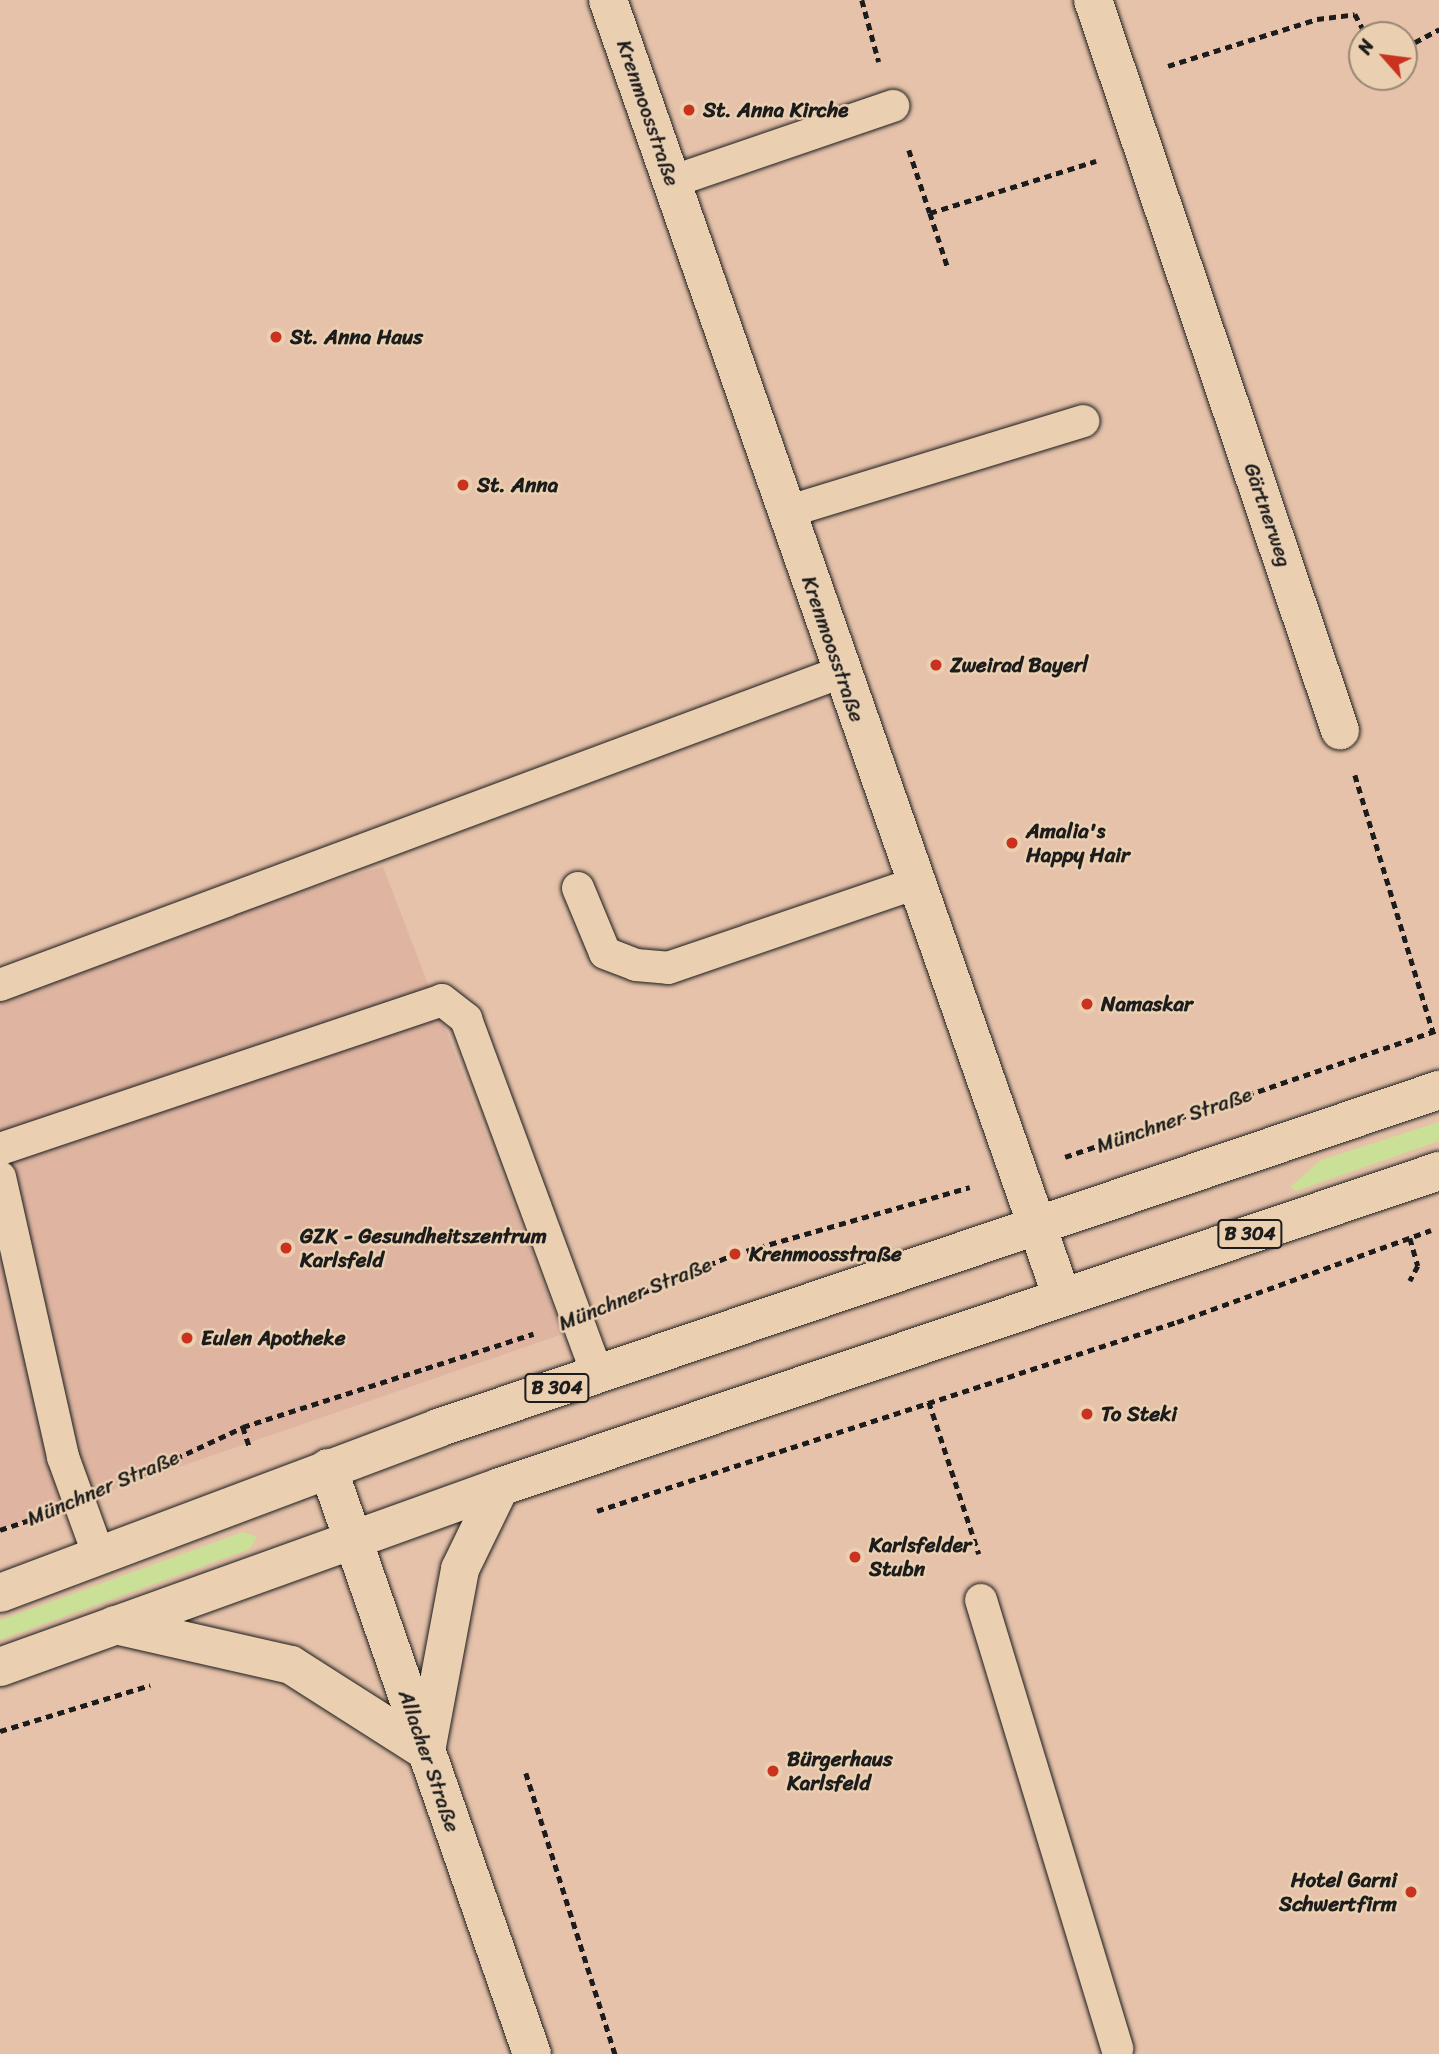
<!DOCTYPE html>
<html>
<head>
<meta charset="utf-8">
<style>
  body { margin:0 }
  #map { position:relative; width:1439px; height:2054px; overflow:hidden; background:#e6c2aa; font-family:Sriracha,sans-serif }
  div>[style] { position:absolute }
  .built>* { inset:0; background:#dfb5a2 }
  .green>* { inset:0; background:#c9e096 }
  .path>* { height:4.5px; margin-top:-2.25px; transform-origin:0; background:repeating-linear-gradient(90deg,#1c1c1c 0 7px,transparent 0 12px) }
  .roads { filter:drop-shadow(0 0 2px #1c1c1c) drop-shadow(0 0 2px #1c1c1c) }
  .service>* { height:32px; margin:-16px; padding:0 16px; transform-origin:16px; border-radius:16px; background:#eacfb1 }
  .minor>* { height:38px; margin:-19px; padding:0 19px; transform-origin:19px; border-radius:19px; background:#eacfb1 }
  .tertiary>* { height:38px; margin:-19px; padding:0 19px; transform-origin:19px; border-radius:19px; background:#eacfb1 }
  .primary>* { height:38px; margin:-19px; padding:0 19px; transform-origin:19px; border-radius:19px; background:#eacfb1 }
  .dots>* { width:19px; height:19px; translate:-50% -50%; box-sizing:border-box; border:4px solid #eacfb1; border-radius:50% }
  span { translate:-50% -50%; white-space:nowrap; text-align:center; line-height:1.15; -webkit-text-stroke:5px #eacfb1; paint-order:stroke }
  .shield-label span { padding:2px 5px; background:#eacfb1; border:2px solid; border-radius:5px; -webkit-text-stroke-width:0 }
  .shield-label { font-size:19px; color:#1c1c1c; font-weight:700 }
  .poi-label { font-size:21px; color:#1c1c1c; font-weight:700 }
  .left { translate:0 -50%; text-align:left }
  .right { translate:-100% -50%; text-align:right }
  .street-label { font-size:21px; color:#1c1c1c }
  .north { position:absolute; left:1348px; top:21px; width:70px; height:70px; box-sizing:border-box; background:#eacfb1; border:2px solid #988775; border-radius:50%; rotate:298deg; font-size:19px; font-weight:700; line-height:28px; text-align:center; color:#1c1c1c }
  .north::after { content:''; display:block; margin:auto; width:24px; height:32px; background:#c8321e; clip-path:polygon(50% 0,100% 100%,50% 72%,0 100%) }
</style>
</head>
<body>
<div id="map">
  <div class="built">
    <i style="clip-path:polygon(383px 867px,563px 1334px,0 1529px,0 978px)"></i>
  </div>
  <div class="green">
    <i style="clip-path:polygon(1439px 1122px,1439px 1141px,1296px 1191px,1290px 1187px,1321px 1160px)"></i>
    <i style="clip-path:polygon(243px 1532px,257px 1537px,250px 1549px,0 1640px,0 1620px)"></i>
  </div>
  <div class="path">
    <i style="left:862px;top:0;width:64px;rotate:74.7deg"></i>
    <i style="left:1404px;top:48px;width:40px;rotate:-28deg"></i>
    <i style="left:1168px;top:66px;width:156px;rotate:-17.5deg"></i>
    <i style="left:1317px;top:19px;width:38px;rotate:-7deg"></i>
    <i style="left:1355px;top:14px;width:24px;rotate:62deg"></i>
    <i style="left:909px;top:150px;width:66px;rotate:71.6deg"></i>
    <i style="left:930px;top:213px;width:174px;rotate:-17.4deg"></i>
    <i style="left:930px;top:213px;width:58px;rotate:71.9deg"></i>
    <i style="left:1355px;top:775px;width:269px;rotate:73.1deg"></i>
    <i style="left:1065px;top:1157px;width:395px;rotate:-18.8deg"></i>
    <i style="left:1410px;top:1238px;width:29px;rotate:74deg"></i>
    <i style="left:1418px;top:1266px;width:17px;rotate:118deg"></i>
    <i style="left:620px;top:1302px;width:125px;rotate:-22.7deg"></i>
    <i style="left:735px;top:1254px;width:244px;rotate:-15.9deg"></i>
    <i style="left:929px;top:1402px;width:160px;rotate:71.8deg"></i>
    <i style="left:243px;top:1427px;width:20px;rotate:72deg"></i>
    <i style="left:121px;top:1484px;width:135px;rotate:-25deg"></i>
    <i style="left:243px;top:1427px;width:305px;rotate:-17.8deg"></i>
    <i style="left:597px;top:1511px;width:610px;rotate:-18.05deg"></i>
    <i style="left:1177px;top:1322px;width:270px;rotate:-19.9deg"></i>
    <i style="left:0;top:1530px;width:40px;rotate:-18.9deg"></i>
    <i style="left:0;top:1731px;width:157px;rotate:-17deg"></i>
    <i style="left:526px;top:1773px;width:295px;rotate:72.4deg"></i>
  </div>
  <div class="roads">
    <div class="service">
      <i style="left:671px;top:182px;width:235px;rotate:-18.9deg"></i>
      <i style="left:786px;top:512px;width:311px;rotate:-17deg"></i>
      <i style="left:578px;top:888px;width:70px;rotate:67.4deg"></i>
      <i style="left:605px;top:953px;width:33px;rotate:21deg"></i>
      <i style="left:636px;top:965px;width:32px;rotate:5deg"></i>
      <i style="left:668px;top:968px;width:260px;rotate:-18.9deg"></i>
      <i style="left:0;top:985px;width:897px;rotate:-20.41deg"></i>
      <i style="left:0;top:1149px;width:466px;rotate:-18.6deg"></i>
      <i style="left:442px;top:1000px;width:31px;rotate:38deg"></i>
      <i style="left:466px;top:1019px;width:378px;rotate:69.7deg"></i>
      <i style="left:0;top:1177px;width:287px;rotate:77.3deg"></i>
      <i style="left:63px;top:1457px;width:105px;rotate:70deg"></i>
      <i style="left:981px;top:1600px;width:469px;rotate:73.1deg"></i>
    </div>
    <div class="minor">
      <i style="left:608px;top:0;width:1374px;rotate:70.71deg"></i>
      <i style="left:1093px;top:0;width:771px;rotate:71.31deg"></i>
    </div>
    <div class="tertiary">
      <i style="left:328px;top:1468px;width:620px;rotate:70.81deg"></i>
    </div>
    <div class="primary">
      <i style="left:0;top:1593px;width:468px;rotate:-20.6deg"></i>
      <i style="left:438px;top:1428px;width:1057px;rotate:-18.66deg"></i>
      <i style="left:115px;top:1625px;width:180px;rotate:12.8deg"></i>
      <i style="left:291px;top:1665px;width:160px;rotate:32.5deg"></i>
      <i style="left:426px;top:1751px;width:185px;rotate:-79.4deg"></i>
      <i style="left:460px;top:1569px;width:91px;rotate:-64deg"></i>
      <i style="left:0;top:1667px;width:531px;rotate:-19.8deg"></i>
      <i style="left:500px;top:1487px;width:991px;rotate:-18.6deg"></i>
    </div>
  </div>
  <div class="dots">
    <i style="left:689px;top:110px;background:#c8321e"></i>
    <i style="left:276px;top:337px;background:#c8321e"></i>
    <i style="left:463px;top:485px;background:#c8321e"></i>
    <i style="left:936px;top:665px;background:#c8321e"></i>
    <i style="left:1012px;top:843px;background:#c8321e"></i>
    <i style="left:1087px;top:1004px;background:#c8321e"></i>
    <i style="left:286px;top:1248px;background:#c8321e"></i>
    <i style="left:735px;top:1254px;background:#c8321e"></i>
    <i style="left:187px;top:1338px;background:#c8321e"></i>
    <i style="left:1087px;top:1414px;background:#c8321e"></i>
    <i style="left:855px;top:1557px;background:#c8321e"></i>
    <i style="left:773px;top:1771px;background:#c8321e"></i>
    <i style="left:1411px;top:1892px;background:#c8321e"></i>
  </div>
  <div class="shield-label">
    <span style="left:1250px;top:1234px">B 304</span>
    <span style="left:557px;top:1388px">B 304</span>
  </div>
  <div class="poi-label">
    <span class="left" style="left:703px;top:110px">St. Anna Kirche</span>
    <span class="left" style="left:290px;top:337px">St. Anna Haus</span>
    <span class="left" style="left:477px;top:485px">St. Anna</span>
    <span class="left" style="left:950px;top:665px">Zweirad Bayerl</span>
    <span class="left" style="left:1026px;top:843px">Amalia's<br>Happy Hair</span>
    <span class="left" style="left:1101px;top:1004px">Namaskar</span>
    <span class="left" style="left:300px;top:1248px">GZK - Gesundheitszentrum<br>Karlsfeld</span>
    <span class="left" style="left:749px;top:1254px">Krenmoosstraße</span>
    <span class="left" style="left:201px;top:1338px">Eulen Apotheke</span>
    <span class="left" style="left:1101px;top:1414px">To Steki</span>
    <span class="left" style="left:869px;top:1557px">Karlsfelder<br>Stubn</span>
    <span class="left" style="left:787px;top:1771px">Bürgerhaus<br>Karlsfeld</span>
    <span class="right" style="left:1397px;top:1892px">Hotel Garni<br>Schwertfirm</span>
  </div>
  <div class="street-label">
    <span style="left:648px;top:113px;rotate:71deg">Krenmoosstraße</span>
    <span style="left:1268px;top:515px;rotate:71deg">Gärtnerweg</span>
    <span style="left:833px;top:649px;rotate:71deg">Krenmoosstraße</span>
    <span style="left:1174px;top:1120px;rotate:-19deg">Münchner Straße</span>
    <span style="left:635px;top:1294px;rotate:-22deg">Münchner Straße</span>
    <span style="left:103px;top:1488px;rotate:-23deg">Münchner Straße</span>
    <span style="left:429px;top:1761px;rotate:71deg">Allacher Straße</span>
  </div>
  <div class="north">N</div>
</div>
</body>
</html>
